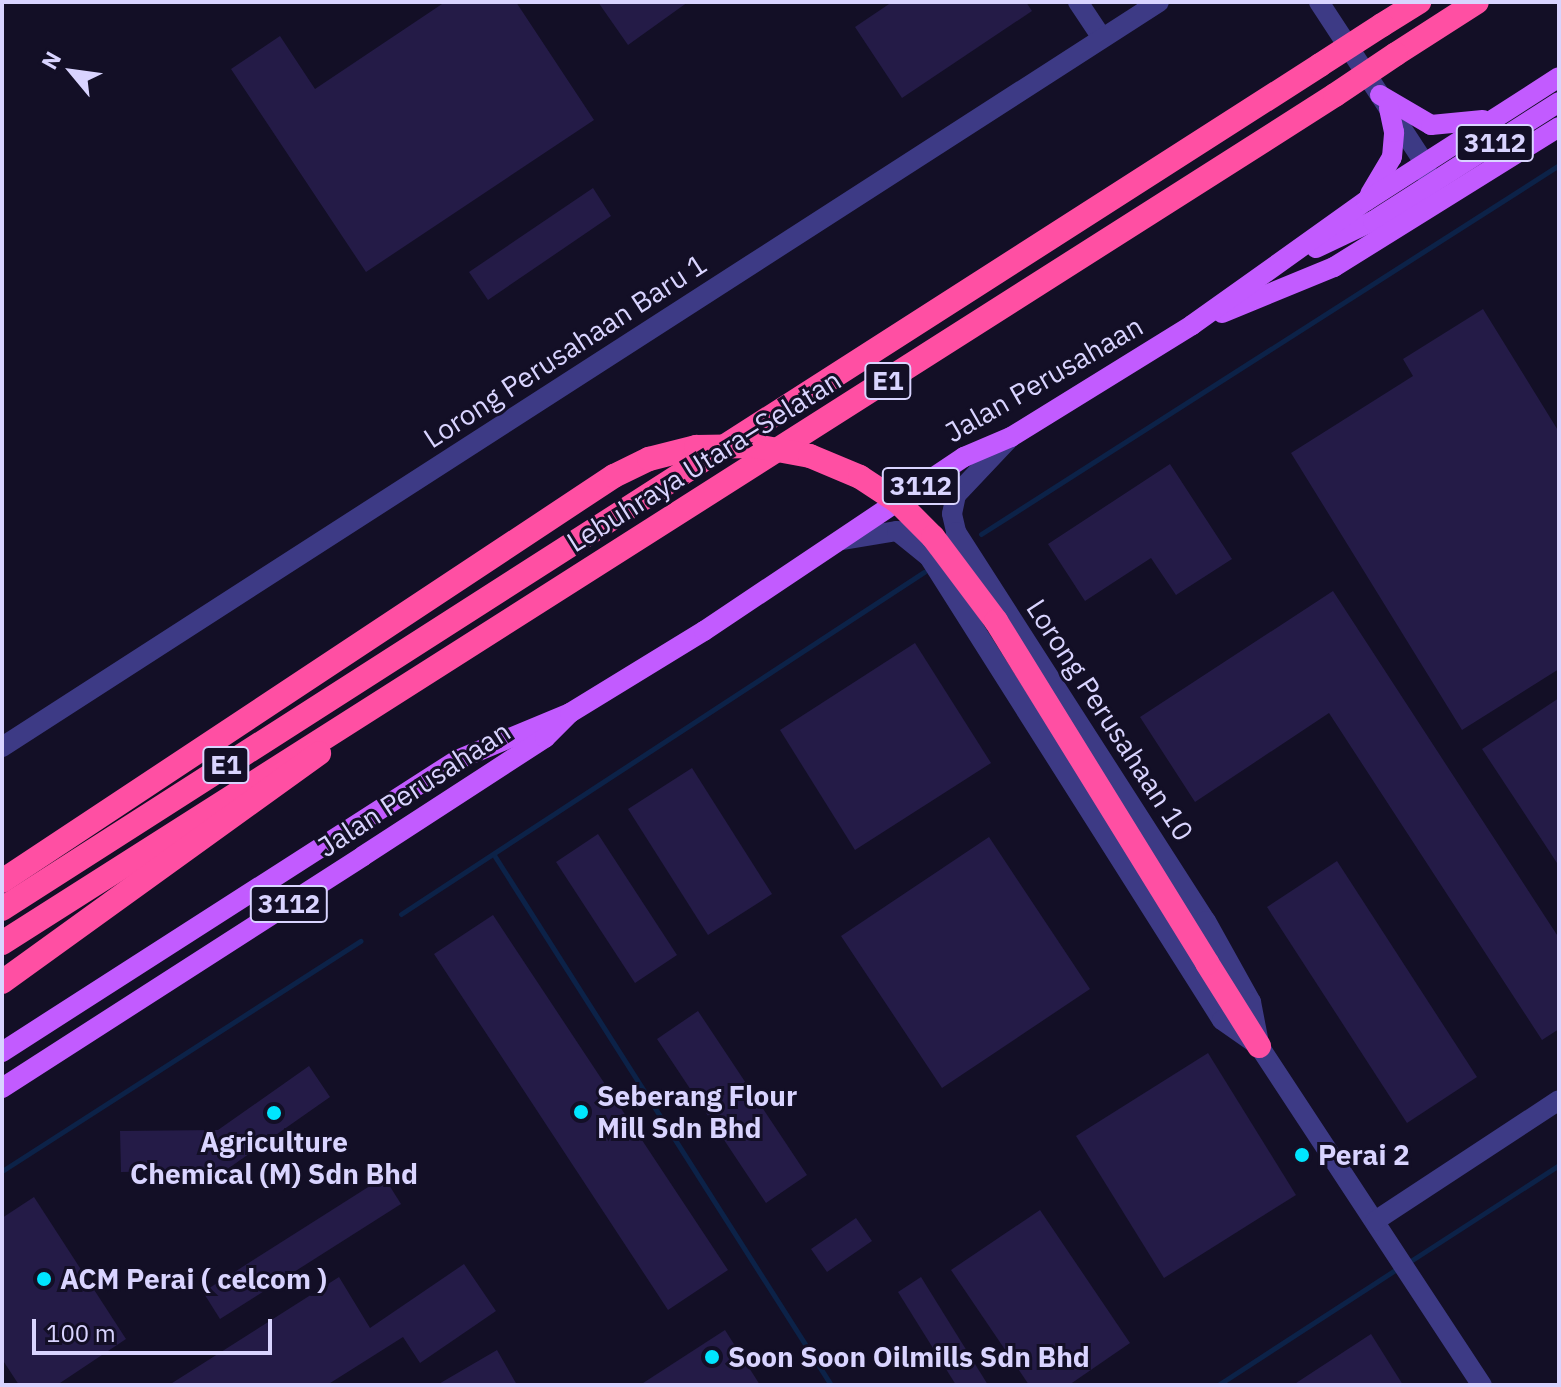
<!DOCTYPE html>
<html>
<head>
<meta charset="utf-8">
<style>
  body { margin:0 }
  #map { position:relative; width:1561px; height:1387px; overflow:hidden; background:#130f26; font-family:"IBM Plex Sans",sans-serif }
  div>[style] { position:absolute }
  .stream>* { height:5px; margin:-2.5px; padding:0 2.5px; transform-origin:2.5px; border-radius:2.5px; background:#0c2248 }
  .building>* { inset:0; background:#241b47 }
  .minor>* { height:20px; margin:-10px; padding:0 10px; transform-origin:10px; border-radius:10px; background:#3d3a85 }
  .major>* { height:20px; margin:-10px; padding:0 10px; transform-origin:10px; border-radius:10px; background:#c25bff }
  .highway>* { height:24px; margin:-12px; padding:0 12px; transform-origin:12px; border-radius:12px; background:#ff4fa3 }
  .highway-bridge>* { height:24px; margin:-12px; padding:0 12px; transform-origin:12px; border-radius:12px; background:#ff4fa3 }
  .dots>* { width:22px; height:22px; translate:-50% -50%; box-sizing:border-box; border:4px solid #130f26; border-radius:50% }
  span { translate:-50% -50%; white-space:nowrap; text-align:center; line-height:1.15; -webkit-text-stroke:6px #130f26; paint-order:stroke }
  .shield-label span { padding:2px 6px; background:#130f26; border:2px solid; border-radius:6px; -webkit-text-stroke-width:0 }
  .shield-label { font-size:26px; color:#d9d4ff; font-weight:700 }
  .street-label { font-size:28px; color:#d9d4ff }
  .poi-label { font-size:28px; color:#d9d4ff; font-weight:700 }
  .left { translate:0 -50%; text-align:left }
  .frame { position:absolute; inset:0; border:4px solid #d9d4ff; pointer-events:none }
  .north { position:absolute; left:32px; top:32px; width:80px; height:80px; -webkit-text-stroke:6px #130f26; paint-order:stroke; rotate:299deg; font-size:22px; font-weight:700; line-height:32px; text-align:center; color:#d9d4ff }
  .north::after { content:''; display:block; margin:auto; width:28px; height:36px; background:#d9d4ff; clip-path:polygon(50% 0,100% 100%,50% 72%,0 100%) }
  .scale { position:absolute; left:32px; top:1319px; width:240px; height:36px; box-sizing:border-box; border:4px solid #d9d4ff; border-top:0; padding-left:10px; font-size:24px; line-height:28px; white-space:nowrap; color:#d9d4ff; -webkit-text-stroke:6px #130f26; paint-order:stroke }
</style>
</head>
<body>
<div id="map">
  <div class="stream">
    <i style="left:981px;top:534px;width:686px;rotate:-32.55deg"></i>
    <i style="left:494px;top:855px;width:628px;rotate:57.55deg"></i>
    <i style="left:401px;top:914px;width:625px;rotate:-33.18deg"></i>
    <i style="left:2px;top:1171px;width:426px;rotate:-32.7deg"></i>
    <i style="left:1409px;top:1262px;width:179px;rotate:-32.9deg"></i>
    <i style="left:1218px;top:1385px;width:217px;rotate:-33deg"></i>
  </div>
  <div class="building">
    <i style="clip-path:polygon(445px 2px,516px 2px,594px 120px,366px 272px,231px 69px,280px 36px,315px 89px)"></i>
    <i style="clip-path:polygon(598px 2px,688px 2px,628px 45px)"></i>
    <i style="clip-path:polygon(892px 2px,1026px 2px,1032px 11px,902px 98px,855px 27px)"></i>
    <i style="clip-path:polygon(593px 188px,611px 216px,488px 300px,469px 272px)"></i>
    <i style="clip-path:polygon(1483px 309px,1559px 432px,1559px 669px,1462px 730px,1291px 453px,1413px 376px,1403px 359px)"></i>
    <i style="clip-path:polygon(1170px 464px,1232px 559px,1176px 595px,1151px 558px,1085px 601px,1048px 544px)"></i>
    <i style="clip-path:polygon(1333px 591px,1559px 938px,1559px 1029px,1542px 1040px,1329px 713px,1195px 802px,1140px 717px)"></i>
    <i style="clip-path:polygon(915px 643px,991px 763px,855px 850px,780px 730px)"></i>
    <i style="clip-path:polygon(1559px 698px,1559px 866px,1482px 749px)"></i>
    <i style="clip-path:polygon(692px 768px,772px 894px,708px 935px,628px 809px)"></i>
    <i style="clip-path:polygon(598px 834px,677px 955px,635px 983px,556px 862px)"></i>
    <i style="clip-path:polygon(989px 837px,1090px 989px,942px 1088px,841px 936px)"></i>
    <i style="clip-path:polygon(1337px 861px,1477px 1077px,1407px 1123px,1267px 907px)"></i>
    <i style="clip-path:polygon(493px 915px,728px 1270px,668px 1310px,434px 954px)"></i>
    <i style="clip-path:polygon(698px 1011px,807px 1175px,766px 1203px,657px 1039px)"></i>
    <i style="clip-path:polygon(1208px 1053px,1296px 1195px,1164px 1278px,1076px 1136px)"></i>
    <i style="clip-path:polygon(309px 1066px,330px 1097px,226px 1170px,121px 1172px,120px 1131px,218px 1130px)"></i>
    <i style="clip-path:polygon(384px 1177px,401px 1204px,220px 1319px,203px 1292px)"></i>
    <i style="clip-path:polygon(34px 1197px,126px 1339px,57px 1385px,19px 1385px,2px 1359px,2px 1218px)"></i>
    <i style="clip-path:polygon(1040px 1210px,1130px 1343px,1069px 1385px,1029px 1385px,951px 1270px)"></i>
    <i style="clip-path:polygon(856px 1218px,872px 1241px,827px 1272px,811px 1249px)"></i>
    <i style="clip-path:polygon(464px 1264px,496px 1311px,420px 1363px,403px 1337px,327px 1385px,169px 1385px,339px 1277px,370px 1328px)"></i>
    <i style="clip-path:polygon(921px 1277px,988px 1385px,956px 1385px,898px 1292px)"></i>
    <i style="clip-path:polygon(725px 1330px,760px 1385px,640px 1385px)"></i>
    <i style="clip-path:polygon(1371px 1334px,1403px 1385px,1293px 1385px)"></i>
    <i style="clip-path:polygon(497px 1350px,517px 1385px,437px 1385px)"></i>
  </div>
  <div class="minor">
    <i style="left:1078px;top:2px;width:43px;rotate:56.3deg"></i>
    <i style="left:1319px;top:2px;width:194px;rotate:56.8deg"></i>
    <i style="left:1425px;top:164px;width:38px;rotate:79deg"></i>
    <i style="left:1009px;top:439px;width:77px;rotate:133.4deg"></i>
    <i style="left:956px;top:495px;width:19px;rotate:102deg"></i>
    <i style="left:952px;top:514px;width:18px;rotate:77deg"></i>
    <i style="left:956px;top:532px;width:462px;rotate:57.3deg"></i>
    <i style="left:1206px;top:921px;width:93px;rotate:60.9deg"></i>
    <i style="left:1251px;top:1002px;width:38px;rotate:79deg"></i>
    <i style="left:843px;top:540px;width:55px;rotate:-9.5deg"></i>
    <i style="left:897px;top:531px;width:41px;rotate:39.1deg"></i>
    <i style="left:929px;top:557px;width:548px;rotate:57.67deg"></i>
    <i style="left:1222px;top:1020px;width:45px;rotate:35.1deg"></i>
    <i style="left:1259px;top:1046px;width:406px;rotate:56.7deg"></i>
    <i style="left:2px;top:747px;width:1376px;rotate:-32.78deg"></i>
    <i style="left:1375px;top:1221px;width:220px;rotate:-33.3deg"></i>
  </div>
  <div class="major">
    <i style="left:1380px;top:95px;width:59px;rotate:30.5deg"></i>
    <i style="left:1431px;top:125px;width:52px;rotate:-5.5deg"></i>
    <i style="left:1370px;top:194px;width:43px;rotate:-59.3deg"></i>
    <i style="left:1392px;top:157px;width:25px;rotate:-85deg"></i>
    <i style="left:1394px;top:132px;width:24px;rotate:-102deg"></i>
    <i style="left:1316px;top:248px;width:63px;rotate:-25.3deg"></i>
    <i style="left:1373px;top:221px;width:221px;rotate:-32.6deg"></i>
    <i style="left:1222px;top:313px;width:121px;rotate:-22.3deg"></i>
    <i style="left:1334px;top:267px;width:265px;rotate:-31.9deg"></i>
    <i style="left:2px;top:1052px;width:541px;rotate:-32.69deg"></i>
    <i style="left:457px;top:760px;width:122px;rotate:-22.6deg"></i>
    <i style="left:2px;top:1088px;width:429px;rotate:-32.7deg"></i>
    <i style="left:363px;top:856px;width:217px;rotate:-33deg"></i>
    <i style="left:545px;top:738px;width:35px;rotate:-45deg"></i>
    <i style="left:570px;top:713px;width:157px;rotate:-31.5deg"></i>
    <i style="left:704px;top:631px;width:313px;rotate:-33.8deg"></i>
    <i style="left:964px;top:457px;width:51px;rotate:-23.1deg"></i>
    <i style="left:1011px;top:437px;width:213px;rotate:-31.7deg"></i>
    <i style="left:1192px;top:325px;width:214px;rotate:-35.5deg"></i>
    <i style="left:1366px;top:201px;width:229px;rotate:-32.7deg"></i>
  </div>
  <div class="highway">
    <i style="left:1382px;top:25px;width:44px;rotate:-31.9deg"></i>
    <i style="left:1396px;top:54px;width:96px;rotate:-32.7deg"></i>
    <i style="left:2px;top:909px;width:1565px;rotate:-32.63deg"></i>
    <i style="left:2px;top:943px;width:1580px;rotate:-32.46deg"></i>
    <i style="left:1207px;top:963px;width:98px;rotate:57.9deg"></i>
    <i style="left:2px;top:982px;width:391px;rotate:-35.8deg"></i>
  </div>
  <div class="highway-bridge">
    <i style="left:1320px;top:65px;width:74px;rotate:-32.8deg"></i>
    <i style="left:1335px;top:95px;width:73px;rotate:-33.9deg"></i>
    <i style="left:2px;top:881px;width:734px;rotate:-33.5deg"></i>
    <i style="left:614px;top:476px;width:39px;rotate:-26deg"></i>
    <i style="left:649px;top:459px;width:49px;rotate:-14.3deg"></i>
    <i style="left:696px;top:447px;width:60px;rotate:-1deg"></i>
    <i style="left:756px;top:446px;width:55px;rotate:10.5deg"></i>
    <i style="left:810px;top:456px;width:54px;rotate:22.8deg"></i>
    <i style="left:860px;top:477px;width:45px;rotate:33.3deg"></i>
    <i style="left:898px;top:502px;width:49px;rotate:45deg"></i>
    <i style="left:933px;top:537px;width:105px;rotate:53.1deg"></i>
    <i style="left:996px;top:621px;width:402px;rotate:58.3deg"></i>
  </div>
  <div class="dots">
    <i style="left:581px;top:1112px;background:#00e5ff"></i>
    <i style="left:274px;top:1113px;background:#00e5ff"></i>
    <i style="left:1302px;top:1155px;background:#00e5ff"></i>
    <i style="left:44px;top:1279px;background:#00e5ff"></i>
    <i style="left:712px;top:1357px;background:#00e5ff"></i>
  </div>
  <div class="shield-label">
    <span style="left:1495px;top:143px">3112</span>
    <span style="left:888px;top:381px">E1</span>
    <span style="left:921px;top:486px">3112</span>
    <span style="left:226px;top:765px">E1</span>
    <span style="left:289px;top:904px">3112</span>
  </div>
  <div class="street-label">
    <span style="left:565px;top:351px;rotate:-33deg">Lorong Perusahaan Baru 1</span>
    <span style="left:1044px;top:379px;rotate:-30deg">Jalan Perusahaan</span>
    <span style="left:704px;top:461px;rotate:-32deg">Lebuhraya Utara–Selatan</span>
    <span style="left:1110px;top:720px;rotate:57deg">Lorong Perusahaan 10</span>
    <span style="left:414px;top:789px;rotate:-33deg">Jalan Perusahaan</span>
  </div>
  <div class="poi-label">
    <span class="left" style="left:597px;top:1112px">Seberang Flour<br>Mill Sdn Bhd</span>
    <span style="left:274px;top:1158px">Agriculture<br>Chemical (M) Sdn Bhd</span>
    <span class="left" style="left:1318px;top:1155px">Perai 2</span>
    <span class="left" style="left:60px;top:1279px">ACM Perai ( celcom )</span>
    <span class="left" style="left:728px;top:1357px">Soon Soon Oilmills Sdn Bhd</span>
  </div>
  <div class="frame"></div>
  <div class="north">N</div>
  <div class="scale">100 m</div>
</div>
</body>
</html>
